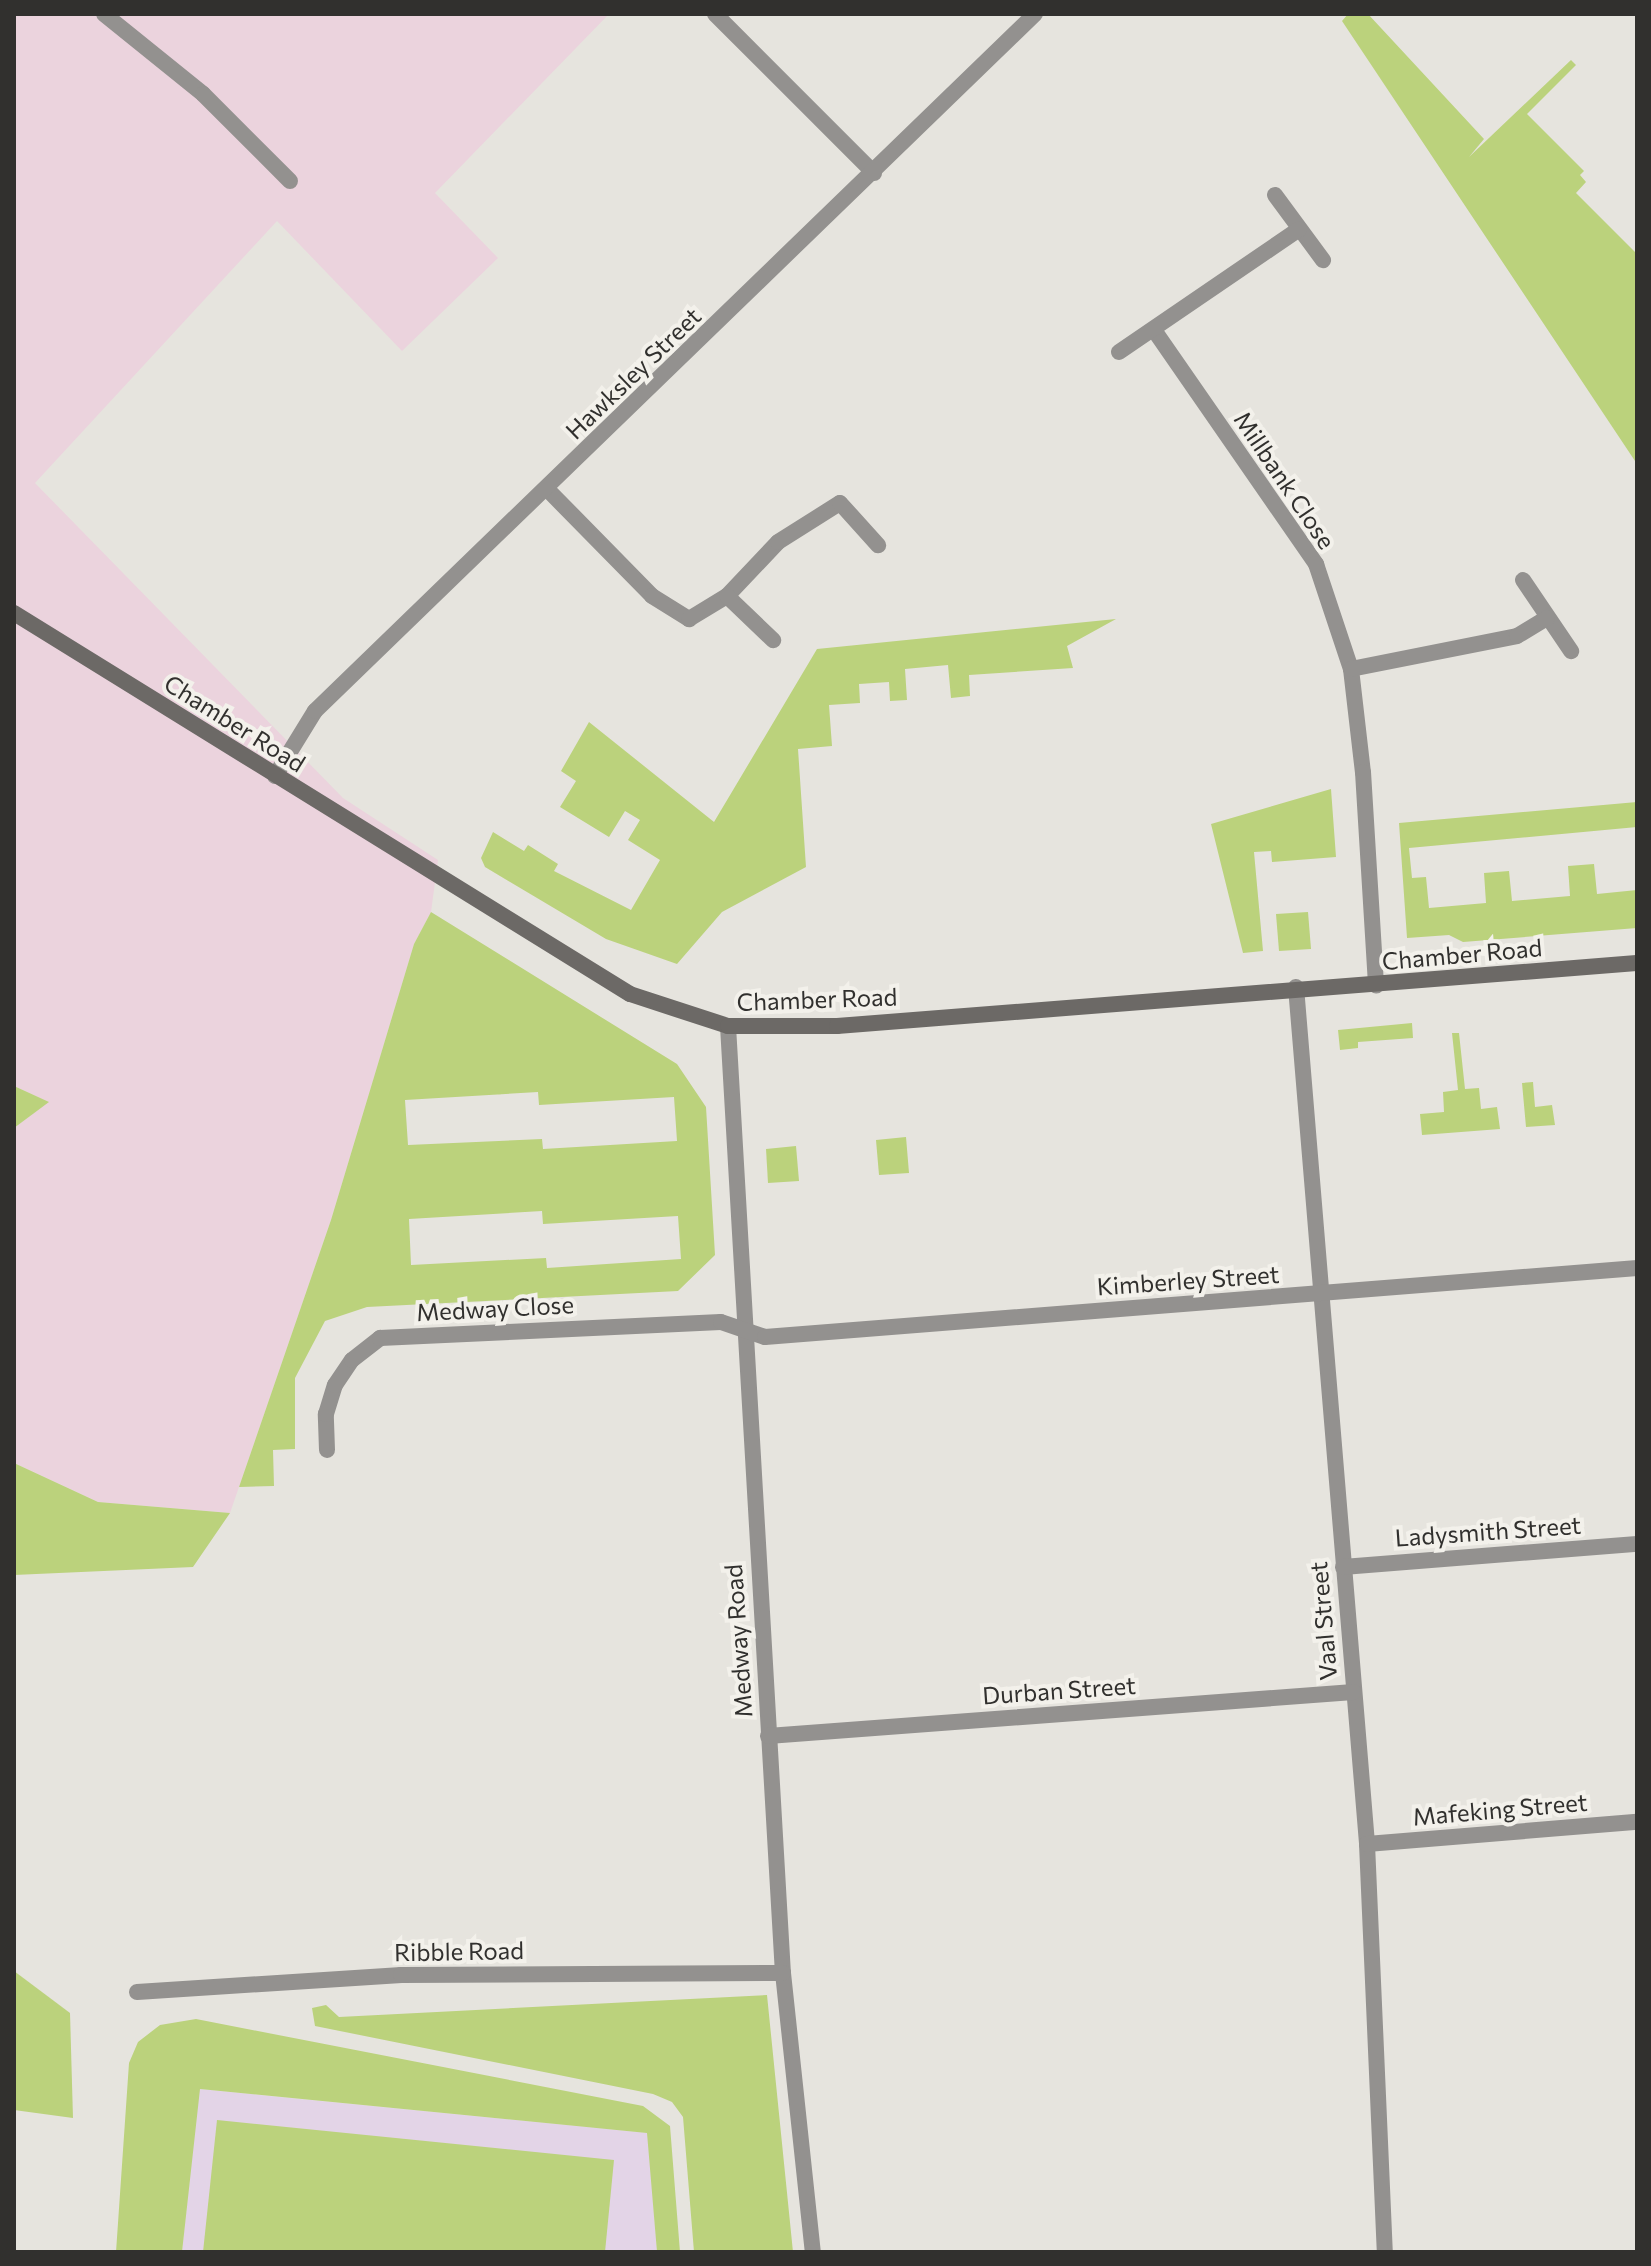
<!DOCTYPE html>
<html>
<head>
<meta charset="utf-8">
<style>
  body { margin:0 }
  #map { position:relative; width:1651px; height:2266px; overflow:hidden; background:#e6e4de; font-family:Commissioner,sans-serif }
  div>[style] { position:absolute }
  .commercial>* { inset:0; background:#ebd3dd }
  .education>* { inset:0; background:#e3d4e7 }
  .green>* { inset:0; background:#bbd27c }
  .street>* { height:16px; margin:-8px; padding:0 8px; transform-origin:8px; border-radius:8px; background:#93918f }
  .secondary>* { height:16px; margin:-8px; padding:0 8px; transform-origin:8px; border-radius:8px; background:#6c6966 }
  span { translate:-50% -50%; white-space:nowrap; text-align:center; line-height:1.15; -webkit-text-stroke:8px #f3f1eb; paint-order:stroke }
  .street-label { font-size:24px; color:#31302e }
  .frame { position:absolute; inset:0; border:16px solid #31302e; pointer-events:none }
</style>
</head>
<body>
<div id="map">
  <div class="commercial">
    <i style="clip-path:polygon(14px 14px,609px 14px,435px 193px,498px 258px,402px 351px,277px 221px,35px 483px,343px 798px,438px 860px,431px 912px,414px 944px,331px 1220px,230px 1513px,98px 1502px,14px 1463px,14px 1128px,48px 1102px,14px 1086px)"></i>
  </div>
  <div class="education">
    <i style="clip-path:polygon(199px 2089px,648px 2133px,657px 2252px,182px 2252px)"></i>
  </div>
  <div class="green">
    <i style="clip-path:polygon(1348px 14px,1368px 14px,1484px 139px,1469px 157px,1571px 60px,1576px 65px,1527px 114px,1584px 171px,1580px 175px,1586px 182px,1576px 193px,1637px 254px,1637px 464px,1342px 21px)"></i>
    <i style="clip-path:polygon(1116px 619px,1067px 646px,1073px 668px,969px 675px,970px 696px,951px 698px,948px 665px,905px 669px,907px 700px,890px 701px,889px 682px,859px 684px,860px 703px,829px 705px,832px 746px,798px 749px,806px 867px,722px 912px,677px 964px,606px 939px,485px 867px,481px 858px,493px 832px,524px 851px,528px 845px,558px 864px,554px 871px,631px 910px,660px 860px,628px 840px,640px 820px,625px 811px,609px 837px,560px 807px,576px 781px,561px 771px,589px 722px,714px 822px,817px 649px)"></i>
    <i style="clip-path:polygon(1331px 789px,1336px 857px,1272px 862px,1271px 851px,1254px 852px,1263px 951px,1243px 953px,1211px 824px)"></i>
    <i style="clip-path:polygon(1637px 802px,1637px 827px,1409px 848px,1412px 878px,1426px 877px,1429px 908px,1486px 903px,1484px 873px,1509px 871px,1512px 901px,1570px 896px,1568px 866px,1594px 864px,1597px 894px,1637px 890px,1637px 928px,1463px 942px,1449px 935px,1407px 938px,1399px 823px)"></i>
    <i style="clip-path:polygon(evenodd,431px 912px,677px 1064px,706px 1107px,715px 1255px,678px 1291px,367px 1307px,325px 1321px,295px 1378px,295px 1449px,273px 1450px,274px 1486px,239px 1487px,331px 1220px,414px 944px,431px 912px,538px 1092px,539px 1105px,674px 1097px,677px 1141px,543px 1149px,542px 1139px,408px 1145px,405px 1100px,538px 1092px,431px 912px,542px 1211px,543px 1224px,678px 1216px,681px 1259px,547px 1268px,546px 1258px,411px 1265px,409px 1219px,542px 1211px)"></i>
    <i style="clip-path:polygon(1308px 912px,1311px 949px,1279px 951px,1276px 914px)"></i>
    <i style="clip-path:polygon(1412px 1023px,1413px 1038px,1358px 1042px,1358px 1048px,1340px 1050px,1338px 1030px)"></i>
    <i style="clip-path:polygon(1452px 1033px,1459px 1033px,1465px 1089px,1479px 1088px,1481px 1109px,1497px 1107px,1500px 1129px,1422px 1135px,1420px 1114px,1444px 1112px,1443px 1092px,1458px 1090px)"></i>
    <i style="clip-path:polygon(1533px 1082px,1535px 1107px,1552px 1105px,1555px 1125px,1526px 1127px,1522px 1083px)"></i>
    <i style="clip-path:polygon(14px 1086px,49px 1102px,14px 1128px)"></i>
    <i style="clip-path:polygon(906px 1137px,909px 1173px,879px 1175px,876px 1140px)"></i>
    <i style="clip-path:polygon(796px 1146px,799px 1181px,768px 1183px,766px 1149px)"></i>
    <i style="clip-path:polygon(14px 1463px,98px 1502px,230px 1513px,193px 1567px,14px 1575px)"></i>
    <i style="clip-path:polygon(14px 1971px,70px 2013px,73px 2118px,14px 2110px)"></i>
    <i style="clip-path:polygon(767px 1995px,793px 2252px,694px 2252px,683px 2117px,672px 2102px,653px 2094px,315px 2026px,312px 2008px,326px 2005px,339px 2017px)"></i>
    <i style="clip-path:polygon(196px 2019px,643px 2106px,670px 2126px,680px 2252px,657px 2252px,647px 2133px,200px 2089px,182px 2252px,116px 2252px,129px 2063px,138px 2042px,160px 2025px)"></i>
    <i style="clip-path:polygon(217px 2120px,614px 2160px,605px 2252px,203px 2252px)"></i>
  </div>
  <div class="street">
    <i style="left:104px;top:14px;width:127px;rotate:38.9deg"></i>
    <i style="left:203px;top:94px;width:123px;rotate:45deg"></i>
    <i style="left:715px;top:14px;width:225px;rotate:45deg"></i>
    <i style="left:1275px;top:195px;width:81px;rotate:53.6deg"></i>
    <i style="left:1154px;top:330px;width:285px;rotate:55.3deg"></i>
    <i style="left:1316px;top:564px;width:111px;rotate:71.6deg"></i>
    <i style="left:1351px;top:669px;width:104px;rotate:83.4deg"></i>
    <i style="left:1363px;top:772px;width:214px;rotate:86.5deg"></i>
    <i style="left:1119px;top:352px;width:218px;rotate:-34.3deg"></i>
    <i style="left:547px;top:489px;width:150px;rotate:45.5deg"></i>
    <i style="left:652px;top:596px;width:44px;rotate:31.9deg"></i>
    <i style="left:689px;top:619px;width:44px;rotate:-31.2deg"></i>
    <i style="left:727px;top:596px;width:74px;rotate:-46.6deg"></i>
    <i style="left:778px;top:542px;width:73px;rotate:-32.2deg"></i>
    <i style="left:840px;top:503px;width:57px;rotate:47.9deg"></i>
    <i style="left:1523px;top:580px;width:86px;rotate:55.9deg"></i>
    <i style="left:727px;top:596px;width:64px;rotate:43.7deg"></i>
    <i style="left:1351px;top:669px;width:169px;rotate:-11.2deg"></i>
    <i style="left:1517px;top:636px;width:35px;rotate:-31deg"></i>
    <i style="left:275px;top:776px;width:76px;rotate:-58.4deg"></i>
    <i style="left:315px;top:711px;width:1002px;rotate:-44.07deg"></i>
    <i style="left:1296px;top:987px;width:860px;rotate:85.26deg"></i>
    <i style="left:1367px;top:1844px;width:408px;rotate:87.5deg"></i>
    <i style="left:728px;top:1026px;width:949px;rotate:86.68deg"></i>
    <i style="left:783px;top:1973px;width:281px;rotate:83.9deg"></i>
    <i style="left:327px;top:1450px;width:36px;rotate:-92deg"></i>
    <i style="left:326px;top:1414px;width:30px;rotate:-73deg"></i>
    <i style="left:335px;top:1385px;width:30px;rotate:-56deg"></i>
    <i style="left:352px;top:1360px;width:36px;rotate:-38deg"></i>
    <i style="left:380px;top:1338px;width:341px;rotate:-2.7deg"></i>
    <i style="left:721px;top:1322px;width:46px;rotate:18.8deg"></i>
    <i style="left:765px;top:1337px;width:875px;rotate:-4.52deg"></i>
    <i style="left:1343px;top:1567px;width:295px;rotate:-4.5deg"></i>
    <i style="left:768px;top:1736px;width:587px;rotate:-4.3deg"></i>
    <i style="left:1367px;top:1844px;width:271px;rotate:-4.7deg"></i>
    <i style="left:137px;top:1992px;width:265px;rotate:-3.7deg"></i>
    <i style="left:401px;top:1975px;width:382px;rotate:-0.3deg"></i>
  </div>
  <div class="secondary">
    <i style="left:14px;top:613px;width:724px;rotate:31.74deg"></i>
    <i style="left:630px;top:994px;width:103px;rotate:18.1deg"></i>
    <i style="left:728px;top:1026px;width:109px"></i>
    <i style="left:837px;top:1026px;width:802px;rotate:-4.5deg"></i>
  </div>
  <div class="street-label">
    <span style="left:633px;top:373px;rotate:-44deg">Hawksley Street</span>
    <span style="left:1285px;top:480px;rotate:56deg">Millbank Close</span>
    <span style="left:235px;top:723px;rotate:32deg">Chamber Road</span>
    <span style="left:1462px;top:954px;rotate:-5deg">Chamber Road</span>
    <span style="left:817px;top:999px;rotate:-2deg">Chamber Road</span>
    <span style="left:1188px;top:1280px;rotate:-4deg">Kimberley Street</span>
    <span style="left:495px;top:1308px;rotate:-3deg">Medway Close</span>
    <span style="left:1488px;top:1531px;rotate:-4deg">Ladysmith Street</span>
    <span style="left:1323px;top:1621px;rotate:-95deg">Vaal Street</span>
    <span style="left:738px;top:1641px;rotate:-94deg">Medway Road</span>
    <span style="left:1059px;top:1690px;rotate:-4deg">Durban Street</span>
    <span style="left:1500px;top:1809px;rotate:-5deg">Mafeking Street</span>
    <span style="left:459px;top:1951px;rotate:-1deg">Ribble Road</span>
  </div>
  <div class="frame"></div>
</div>
</body>
</html>
